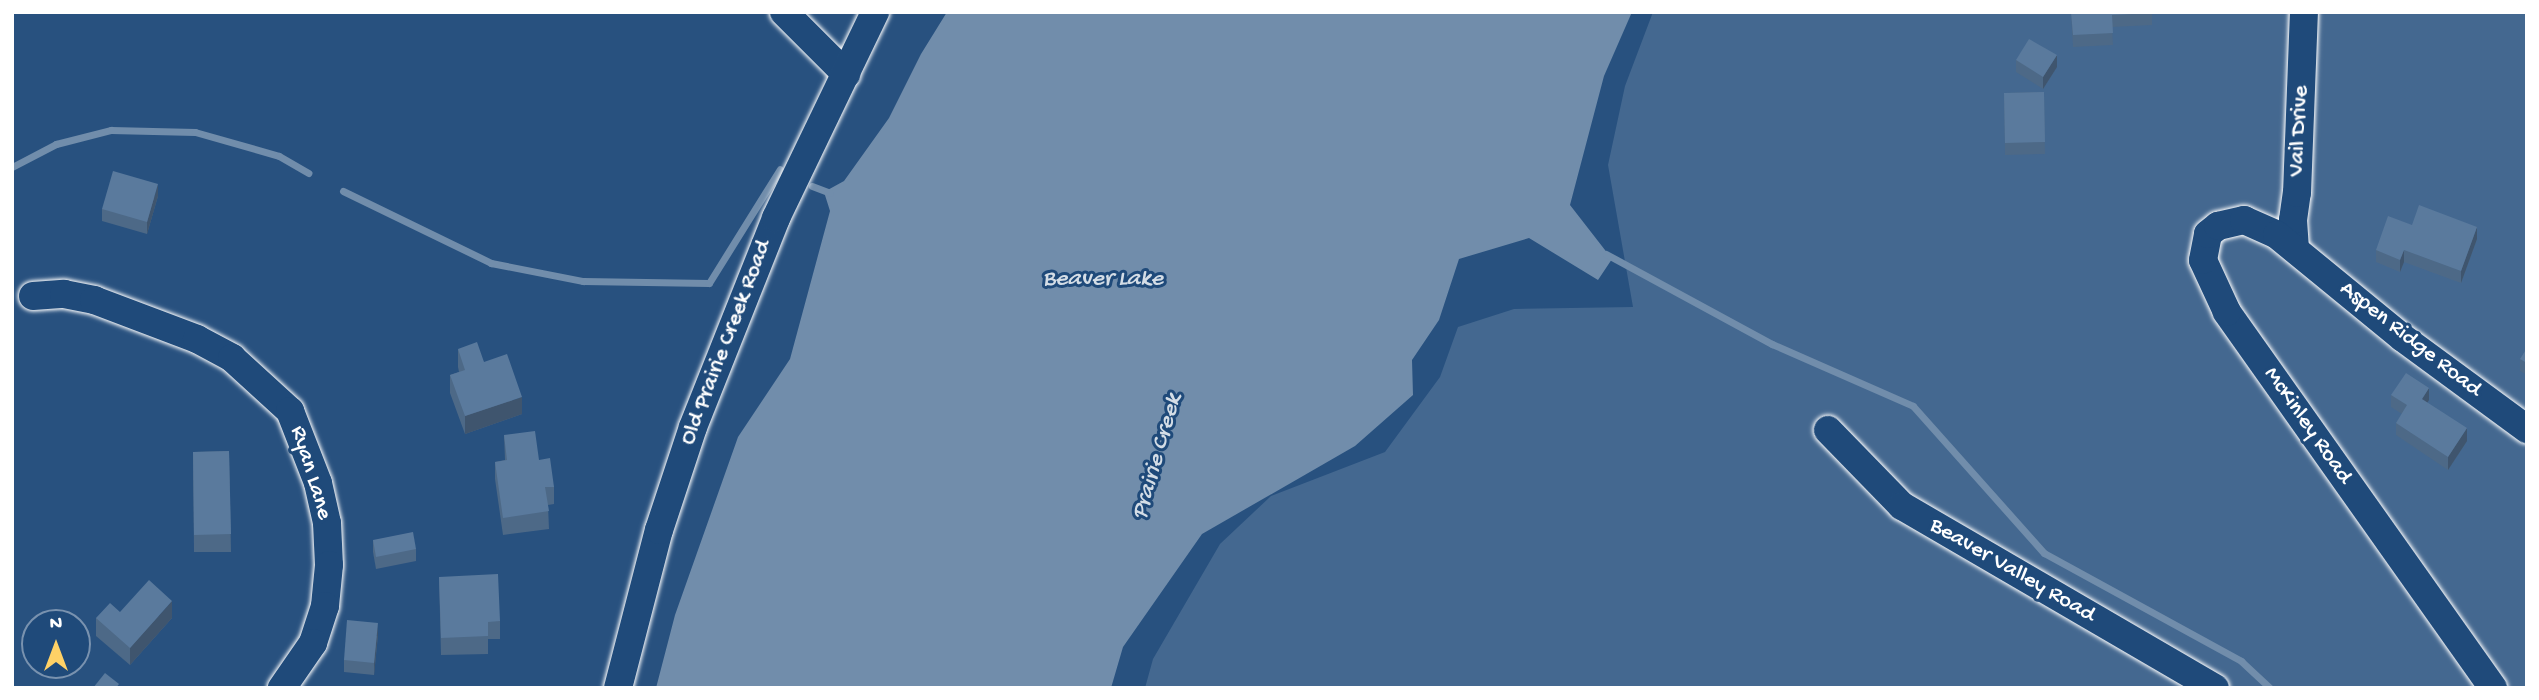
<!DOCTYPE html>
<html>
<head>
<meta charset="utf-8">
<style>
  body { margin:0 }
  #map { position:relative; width:2539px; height:700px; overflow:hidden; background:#28517f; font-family:"Gochi Hand",sans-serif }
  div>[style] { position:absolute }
  .green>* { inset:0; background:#446890 }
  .water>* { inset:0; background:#718dab }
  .stream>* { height:7px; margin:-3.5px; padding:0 3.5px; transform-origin:3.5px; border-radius:3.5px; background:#718dab }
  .roads { filter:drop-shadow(0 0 2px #fff) drop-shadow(0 0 2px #fff) }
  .minor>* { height:28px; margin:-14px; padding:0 14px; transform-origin:14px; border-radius:14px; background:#1f4a7a }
  .wall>* { inset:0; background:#4d6987 }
  .shaded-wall>* { inset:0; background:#3f556e }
  .building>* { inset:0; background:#5a7a9d }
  span { translate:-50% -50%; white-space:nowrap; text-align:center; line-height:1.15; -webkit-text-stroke:6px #1f4a7a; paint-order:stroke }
  .street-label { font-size:23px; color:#fff }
  .water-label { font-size:24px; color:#d4dde6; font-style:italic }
  .frame { position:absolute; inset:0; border:14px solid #fff; pointer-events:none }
  .north { position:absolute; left:21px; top:609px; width:70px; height:70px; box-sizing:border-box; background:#1f4a7a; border:2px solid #7992af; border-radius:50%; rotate:0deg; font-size:19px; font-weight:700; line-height:28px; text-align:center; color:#fff }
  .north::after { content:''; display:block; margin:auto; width:24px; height:32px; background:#ffd166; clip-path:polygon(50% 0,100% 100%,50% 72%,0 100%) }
</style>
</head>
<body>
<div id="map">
  <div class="green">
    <i style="clip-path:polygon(1653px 12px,2527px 12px,2527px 688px,1145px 688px,1153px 659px,1220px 544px,1271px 496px,1385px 452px,1440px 377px,1458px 327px,1514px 309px,1633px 307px,1608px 165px,1625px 86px)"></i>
  </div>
  <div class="water">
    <i style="clip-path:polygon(947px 12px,1632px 12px,1604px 76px,1570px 205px,1612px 259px,1598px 280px,1529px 238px,1459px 259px,1439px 320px,1412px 360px,1413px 395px,1355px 446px,1202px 534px,1123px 647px,1111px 688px,656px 688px,675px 615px,738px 437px,790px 359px,830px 211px,824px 192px,844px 181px,889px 118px,921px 54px)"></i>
  </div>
  <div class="stream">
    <i style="left:12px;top:167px;width:50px;rotate:-27.6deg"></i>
    <i style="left:56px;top:144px;width:57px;rotate:-14.3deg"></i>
    <i style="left:111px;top:130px;width:84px;rotate:1.4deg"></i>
    <i style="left:195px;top:132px;width:87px;rotate:15.9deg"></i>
    <i style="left:279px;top:156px;width:34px;rotate:30deg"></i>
    <i style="left:812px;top:186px;width:19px;rotate:21deg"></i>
    <i style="left:343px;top:191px;width:165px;rotate:25.9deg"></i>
    <i style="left:491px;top:263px;width:94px;rotate:11.1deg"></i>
    <i style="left:583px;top:281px;width:126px;rotate:0.9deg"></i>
    <i style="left:709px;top:283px;width:134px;rotate:-58.1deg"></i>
    <i style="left:1606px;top:254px;width:189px;rotate:28.5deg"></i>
    <i style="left:1772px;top:344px;width:154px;rotate:23.7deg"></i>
    <i style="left:1913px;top:406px;width:197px;rotate:48.3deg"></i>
    <i style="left:2044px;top:553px;width:225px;rotate:28.7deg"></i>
    <i style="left:2241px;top:661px;width:40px;rotate:43deg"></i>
  </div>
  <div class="roads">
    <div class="minor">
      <i style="left:784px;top:12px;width:88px;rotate:45deg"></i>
      <i style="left:2295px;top:249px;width:29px;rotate:-94deg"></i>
      <i style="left:2293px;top:220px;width:27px;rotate:-82deg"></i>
      <i style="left:2297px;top:193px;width:181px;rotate:-87.8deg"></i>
      <i style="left:33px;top:296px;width:31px;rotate:-4deg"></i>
      <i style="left:64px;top:294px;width:31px;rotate:11deg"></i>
      <i style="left:94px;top:300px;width:110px;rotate:20.7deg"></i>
      <i style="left:197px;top:339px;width:40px;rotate:28deg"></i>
      <i style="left:232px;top:358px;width:79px;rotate:42.4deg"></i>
      <i style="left:290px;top:411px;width:77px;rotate:68.7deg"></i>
      <i style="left:318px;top:483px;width:41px;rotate:77.3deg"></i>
      <i style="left:327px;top:523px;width:42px;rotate:87.3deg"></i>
      <i style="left:329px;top:565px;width:41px;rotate:95.6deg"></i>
      <i style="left:325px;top:606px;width:39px;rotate:108deg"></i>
      <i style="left:313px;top:643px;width:55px;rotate:124.6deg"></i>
      <i style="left:1828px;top:430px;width:106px;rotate:45.8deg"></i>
      <i style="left:1902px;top:506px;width:362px;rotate:30.2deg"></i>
      <i style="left:618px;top:688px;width:163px;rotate:-75.5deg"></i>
      <i style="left:659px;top:530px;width:108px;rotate:-71.7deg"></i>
      <i style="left:693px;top:427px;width:225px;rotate:-68.3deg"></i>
      <i style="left:776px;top:218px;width:229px;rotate:-64.3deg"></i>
      <i style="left:2493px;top:688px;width:461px;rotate:-125.3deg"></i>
      <i style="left:2227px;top:312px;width:57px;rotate:-114.8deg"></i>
      <i style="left:2203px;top:260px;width:26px;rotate:-79deg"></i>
      <i style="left:2208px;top:234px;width:13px;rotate:-39deg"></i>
      <i style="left:2218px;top:226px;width:27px;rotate:-13deg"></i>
      <i style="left:2244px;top:220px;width:36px;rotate:24deg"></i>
      <i style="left:2277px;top:235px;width:163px;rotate:39.3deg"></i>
      <i style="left:2403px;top:338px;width:154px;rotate:36.3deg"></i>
    </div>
  </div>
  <div class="wall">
    <i style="clip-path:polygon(2071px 12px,2152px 12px,2152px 25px,2112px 27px,2113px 45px,2073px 47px)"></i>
    <i style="clip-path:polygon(2016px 60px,2057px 67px,2043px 89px,2016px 72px)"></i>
    <i style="clip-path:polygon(2044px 92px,2045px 154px,2005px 155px,2004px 93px)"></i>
    <i style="clip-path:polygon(158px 196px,147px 234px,102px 221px,102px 209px)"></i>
    <i style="clip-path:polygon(2412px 225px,2477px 239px,2461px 283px,2404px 262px,2400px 272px,2376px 262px,2376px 250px)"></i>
    <i style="clip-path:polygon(2527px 348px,2527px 375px,2520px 371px,2520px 359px)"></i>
    <i style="clip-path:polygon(458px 349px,484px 362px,522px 414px,465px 434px,450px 393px,450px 375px,459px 372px,458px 367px)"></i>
    <i style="clip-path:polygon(2391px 395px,2429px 400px,2427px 403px,2467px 441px,2448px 470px,2396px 435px,2396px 423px,2402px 414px,2391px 407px)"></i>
    <i style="clip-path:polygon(504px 435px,539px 460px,554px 487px,554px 504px,548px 505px,549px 529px,503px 535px,495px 479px,495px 462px,505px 460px)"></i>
    <i style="clip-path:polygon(229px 451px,231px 552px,194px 552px,193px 452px)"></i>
    <i style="clip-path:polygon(373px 540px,416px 549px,416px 561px,376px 569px,373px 552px)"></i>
    <i style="clip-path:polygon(439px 577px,500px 621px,500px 639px,488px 639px,488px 654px,441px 655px)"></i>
    <i style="clip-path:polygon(120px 612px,172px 618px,130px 665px,96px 636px,96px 618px)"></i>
    <i style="clip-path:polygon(378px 635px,374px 675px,344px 672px,344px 660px)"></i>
  </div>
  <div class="shaded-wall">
    <i style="clip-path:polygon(2057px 55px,2057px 67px,2043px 89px,2043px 77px)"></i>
    <i style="clip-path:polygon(158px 184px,158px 196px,147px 234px,147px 222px)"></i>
    <i style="clip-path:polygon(2477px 227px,2477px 239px,2461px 283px,2461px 271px)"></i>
    <i style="clip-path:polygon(2404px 250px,2404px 262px,2400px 272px,2400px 260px)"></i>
    <i style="clip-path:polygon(2429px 388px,2429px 400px,2422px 411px,2422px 399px)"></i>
    <i style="clip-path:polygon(522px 397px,522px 414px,465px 434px,465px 416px)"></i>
    <i style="clip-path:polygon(2467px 428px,2467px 441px,2448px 470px,2448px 457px)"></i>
    <i style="clip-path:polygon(172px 601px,172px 618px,130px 665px,130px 648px)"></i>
    <i style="clip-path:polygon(378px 623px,378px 635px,374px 675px,374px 663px)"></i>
  </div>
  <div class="building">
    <i style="clip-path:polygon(2071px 12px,2152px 12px,2152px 13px,2112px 15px,2113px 33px,2073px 35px)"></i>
    <i style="clip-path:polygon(2029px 39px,2057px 55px,2043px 77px,2016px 60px)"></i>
    <i style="clip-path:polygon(2044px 92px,2045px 142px,2005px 143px,2004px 93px)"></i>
    <i style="clip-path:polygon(113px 171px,158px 184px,147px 222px,102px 209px)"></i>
    <i style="clip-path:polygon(2419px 205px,2477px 227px,2461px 271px,2404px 250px,2400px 260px,2376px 250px,2388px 216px,2412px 225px)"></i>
    <i style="clip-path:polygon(477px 342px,484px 362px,507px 354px,522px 397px,465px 416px,450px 375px,465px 370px,458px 349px)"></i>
    <i style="clip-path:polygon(2527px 348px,2527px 363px,2520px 359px)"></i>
    <i style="clip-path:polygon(2406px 373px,2429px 388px,2422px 399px,2467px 428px,2448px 457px,2396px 423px,2407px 405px,2391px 395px)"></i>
    <i style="clip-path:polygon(535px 431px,539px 460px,550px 458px,554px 487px,545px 487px,549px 511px,503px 518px,495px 462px,507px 460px,504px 435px)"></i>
    <i style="clip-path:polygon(229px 451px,231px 534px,194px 535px,193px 452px)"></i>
    <i style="clip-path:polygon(413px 532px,416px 549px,376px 557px,373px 540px)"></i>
    <i style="clip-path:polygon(498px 574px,500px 621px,488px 622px,488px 636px,441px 638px,439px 577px)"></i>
    <i style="clip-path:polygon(149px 580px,172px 601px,130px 648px,96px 618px,110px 603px,120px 612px)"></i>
    <i style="clip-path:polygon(347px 620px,378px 623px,374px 663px,344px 660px)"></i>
    <i style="clip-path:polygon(105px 673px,119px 684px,116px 688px,93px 688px)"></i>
  </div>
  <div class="street-label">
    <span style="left:2300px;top:131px;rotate:-87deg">Vail Drive</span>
    <span style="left:2410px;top:340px;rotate:38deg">Aspen Ridge Road</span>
    <span style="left:727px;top:343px;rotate:-69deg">Old Prairie Creek Road</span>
    <span style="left:2307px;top:426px;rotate:55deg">McKinley Road</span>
    <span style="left:310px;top:473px;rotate:73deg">Ryan Lane</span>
    <span style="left:2012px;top:571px;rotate:30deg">Beaver Valley Road</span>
  </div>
  <div class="water-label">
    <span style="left:1103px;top:280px">Beaver Lake</span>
    <span style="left:1158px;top:457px;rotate:-74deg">Prairie Creek</span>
  </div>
  <div class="frame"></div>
  <div class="north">N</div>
</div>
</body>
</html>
